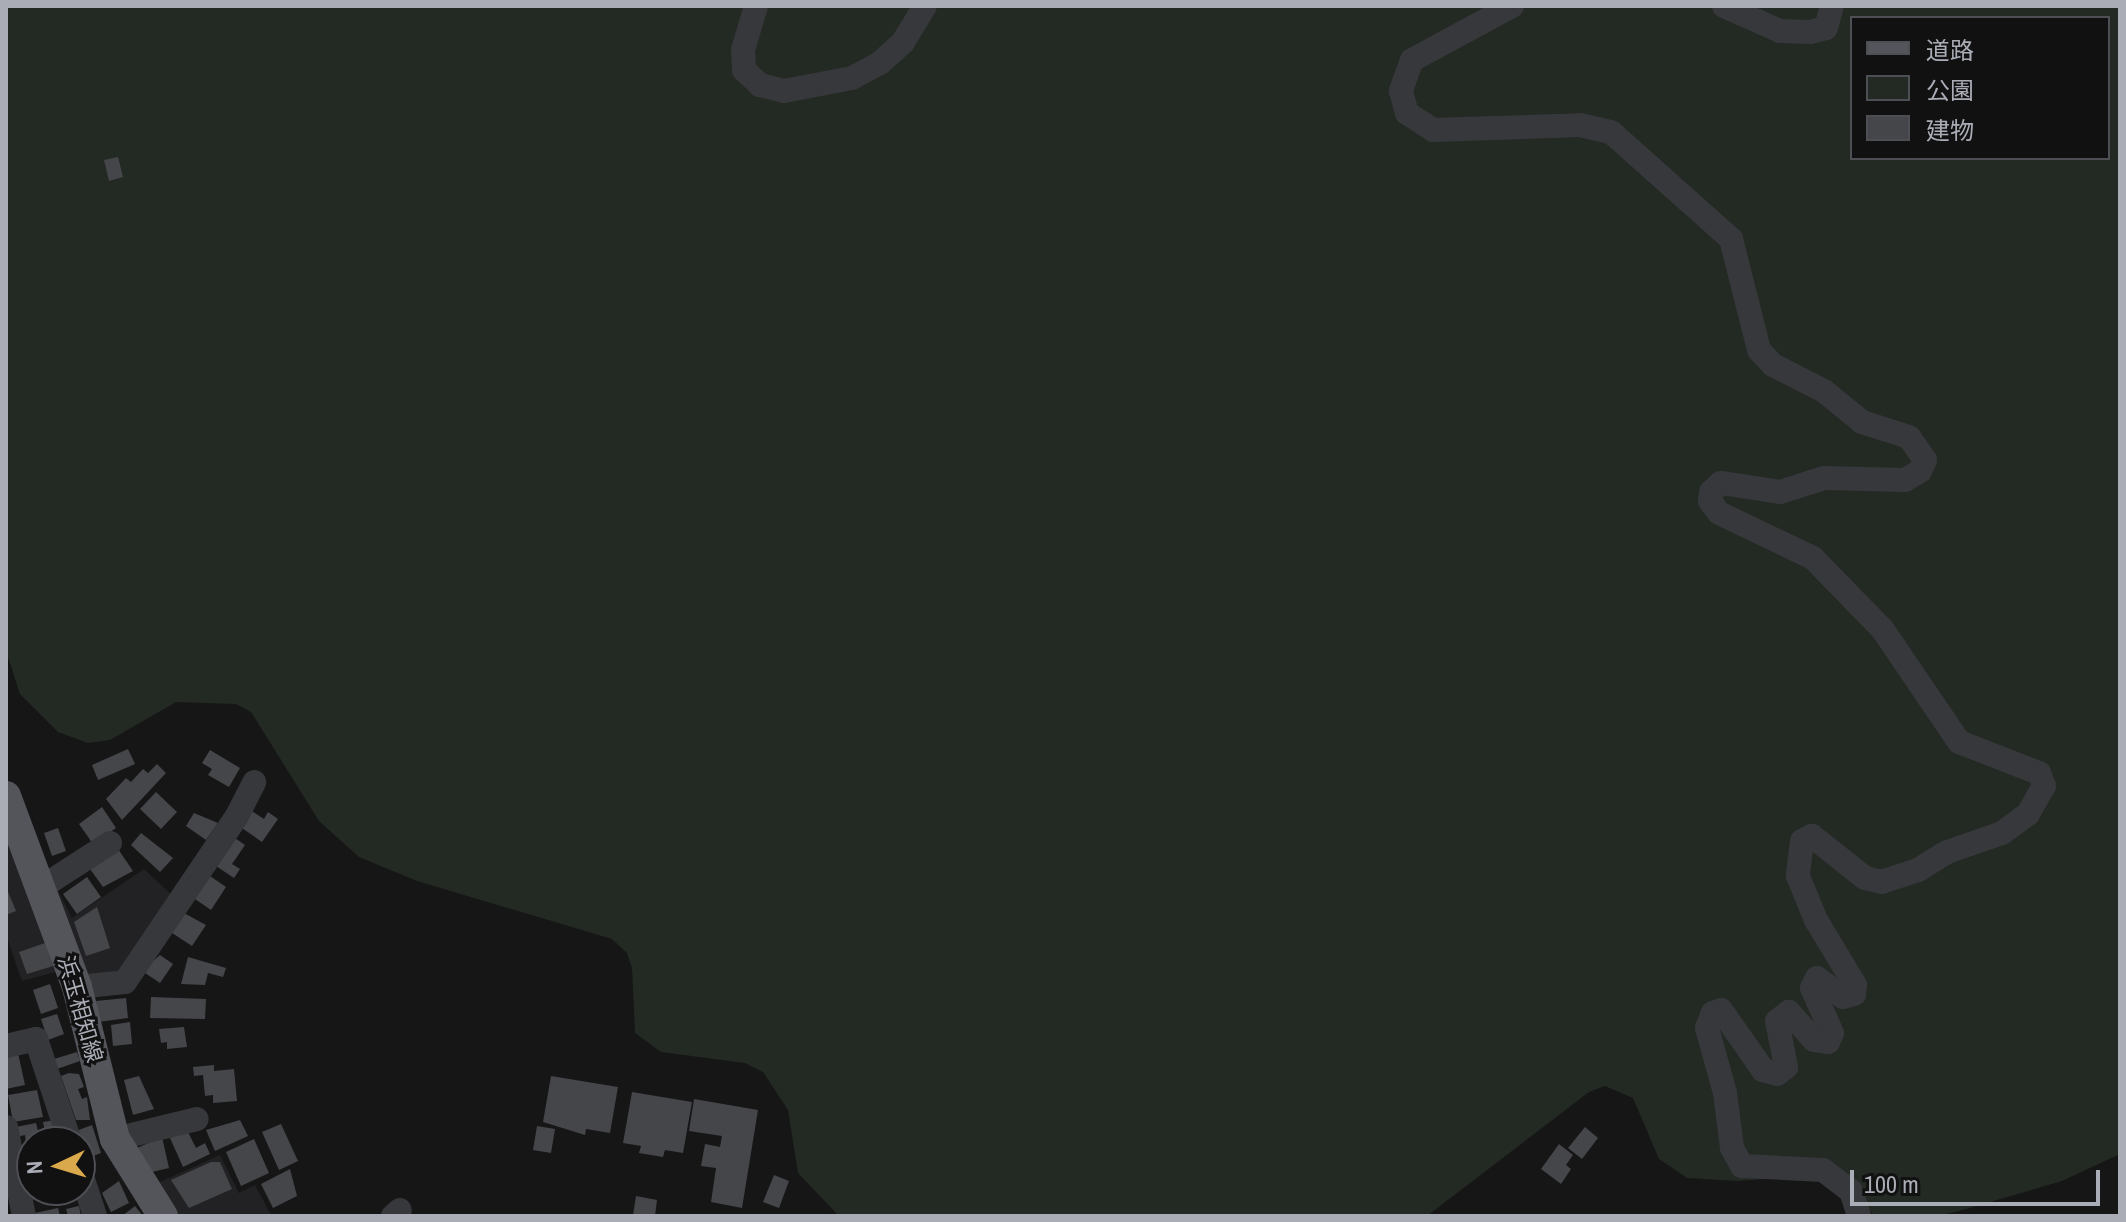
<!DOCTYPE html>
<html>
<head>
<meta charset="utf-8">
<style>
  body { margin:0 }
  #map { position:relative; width:2126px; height:1222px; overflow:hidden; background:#161617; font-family:"Archivo Narrow","Noto Sans JP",sans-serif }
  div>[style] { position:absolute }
  .built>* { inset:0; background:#222224 }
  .green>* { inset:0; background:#232923 }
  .building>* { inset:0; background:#45464a }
  .minor>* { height:24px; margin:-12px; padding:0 12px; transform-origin:12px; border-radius:12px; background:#37383c }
  .major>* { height:30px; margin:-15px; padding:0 15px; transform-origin:15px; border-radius:15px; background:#54555b }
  span { translate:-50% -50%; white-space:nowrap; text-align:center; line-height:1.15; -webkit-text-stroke:6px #111112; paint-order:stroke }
  .street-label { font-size:22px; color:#aaadb6 }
  .frame { position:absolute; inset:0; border:8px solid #aaadb6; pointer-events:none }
  .legend { position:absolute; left:1850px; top:16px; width:260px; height:144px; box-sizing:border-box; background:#111112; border:2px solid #4e4f54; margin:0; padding:10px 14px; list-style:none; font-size:24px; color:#aaadb6 }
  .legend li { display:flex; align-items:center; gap:16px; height:40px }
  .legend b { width:40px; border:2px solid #4e4f54 }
  .north { position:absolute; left:16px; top:1126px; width:80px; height:80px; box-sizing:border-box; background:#111112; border:2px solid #4e4f54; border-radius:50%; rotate:266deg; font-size:22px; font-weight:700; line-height:32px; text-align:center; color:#aaadb6 }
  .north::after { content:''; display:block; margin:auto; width:28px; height:36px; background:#daa94b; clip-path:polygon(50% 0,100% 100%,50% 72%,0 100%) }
  .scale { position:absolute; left:1850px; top:1170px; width:250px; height:36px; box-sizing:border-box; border:4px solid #aaadb6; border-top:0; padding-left:10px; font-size:24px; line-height:28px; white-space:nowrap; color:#aaadb6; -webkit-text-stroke:6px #111112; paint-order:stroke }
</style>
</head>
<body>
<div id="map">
  <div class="built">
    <i style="clip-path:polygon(6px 815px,51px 877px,72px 918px,144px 869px,177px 900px,123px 977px,65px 985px,59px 971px,22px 981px,6px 935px)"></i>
    <i style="clip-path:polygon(220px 1155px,239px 1193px,255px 1185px,271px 1215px,173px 1216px,151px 1186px)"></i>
  </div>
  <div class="green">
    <i style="clip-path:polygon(evenodd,6px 6px,2120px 6px,2120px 1154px,2062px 1181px,1966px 1209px,1939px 1216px,1874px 1216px,1845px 1173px,1738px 1181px,1687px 1178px,1659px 1159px,1633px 1098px,1605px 1086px,1589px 1092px,1427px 1216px,839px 1216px,798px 1173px,788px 1110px,763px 1072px,745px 1063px,661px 1052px,635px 1033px,632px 968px,627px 953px,612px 939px,417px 881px,359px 857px,319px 821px,251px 712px,236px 704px,176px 702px,110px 740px,88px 743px,58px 732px,20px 694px,6px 651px,6px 6px,1852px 18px,2108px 18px,2108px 158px,1852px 158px,1852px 18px)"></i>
  </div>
  <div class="building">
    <i style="clip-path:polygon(118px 157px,123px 177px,109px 181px,104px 160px)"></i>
    <i style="clip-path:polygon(128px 749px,135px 764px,98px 780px,92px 765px)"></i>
    <i style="clip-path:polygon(210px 750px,240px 768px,229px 787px,208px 775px,212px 769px,202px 763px)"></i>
    <i style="clip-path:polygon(157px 764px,166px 773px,122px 820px,106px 799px,126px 778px,131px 782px,143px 769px,148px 773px)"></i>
    <i style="clip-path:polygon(156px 792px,177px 812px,161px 829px,140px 809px)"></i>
    <i style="clip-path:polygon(102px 807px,116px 828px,93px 844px,79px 824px)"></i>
    <i style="clip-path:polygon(250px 810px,264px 819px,268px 812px,278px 819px,262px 842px,239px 826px)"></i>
    <i style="clip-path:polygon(194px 813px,218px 823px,206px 840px,186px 826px)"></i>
    <i style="clip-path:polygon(58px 828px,66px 851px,52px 856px,44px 833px)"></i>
    <i style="clip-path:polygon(141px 833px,173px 858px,160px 872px,131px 845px)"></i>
    <i style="clip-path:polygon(232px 836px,245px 845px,232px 864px,240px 869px,234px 878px,213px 864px)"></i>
    <i style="clip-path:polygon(118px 849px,133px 871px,103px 887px,90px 869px)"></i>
    <i style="clip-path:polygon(207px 874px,226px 887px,211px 910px,192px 897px)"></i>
    <i style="clip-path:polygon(87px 877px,101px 897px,77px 914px,63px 894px)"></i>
    <i style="clip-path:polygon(6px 887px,16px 911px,6px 915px)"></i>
    <i style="clip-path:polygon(97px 907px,110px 948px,86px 956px,74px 922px)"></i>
    <i style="clip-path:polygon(182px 912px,206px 925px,192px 946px,169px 931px)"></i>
    <i style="clip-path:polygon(45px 943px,53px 966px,27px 974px,19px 952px)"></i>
    <i style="clip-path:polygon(160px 955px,173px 964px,160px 983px,142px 971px)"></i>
    <i style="clip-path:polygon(188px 957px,226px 968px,223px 977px,208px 973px,205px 985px,181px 984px)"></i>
    <i style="clip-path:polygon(50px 984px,58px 1008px,41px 1014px,33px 990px)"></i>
    <i style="clip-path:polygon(151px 997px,206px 999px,205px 1019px,150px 1018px)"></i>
    <i style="clip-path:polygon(126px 998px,128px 1018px,98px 1022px,96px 1001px)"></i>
    <i style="clip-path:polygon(57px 1014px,64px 1034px,48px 1040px,41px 1019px)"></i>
    <i style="clip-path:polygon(130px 1022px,132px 1044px,113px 1046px,111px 1025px)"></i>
    <i style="clip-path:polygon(184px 1027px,187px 1047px,167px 1049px,167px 1042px,161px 1043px,159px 1029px)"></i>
    <i style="clip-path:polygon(77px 1052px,80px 1061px,57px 1069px,54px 1059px)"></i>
    <i style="clip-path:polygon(18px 1053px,25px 1085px,6px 1089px,6px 1056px)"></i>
    <i style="clip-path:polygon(214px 1065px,214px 1071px,234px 1069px,237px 1101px,213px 1103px,213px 1095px,205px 1096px,203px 1075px,194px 1076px,193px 1067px)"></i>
    <i style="clip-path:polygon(69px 1073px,79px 1074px,84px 1087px,78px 1089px,82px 1099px,87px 1097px,90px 1120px,76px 1120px,61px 1076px)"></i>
    <i style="clip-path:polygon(139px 1076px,154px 1109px,133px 1115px,124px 1080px)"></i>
    <i style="clip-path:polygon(551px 1076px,618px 1087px,610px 1133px,586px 1129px,585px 1135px,543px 1122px)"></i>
    <i style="clip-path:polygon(37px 1090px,43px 1117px,13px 1122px,8px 1095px)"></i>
    <i style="clip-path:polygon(632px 1092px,692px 1102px,683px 1153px,665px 1150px,663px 1157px,639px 1153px,641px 1146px,623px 1143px)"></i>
    <i style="clip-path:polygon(694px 1099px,758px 1110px,742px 1208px,711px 1202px,716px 1168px,701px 1166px,705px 1144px,720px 1147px,722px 1136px,689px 1131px)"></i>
    <i style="clip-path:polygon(55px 1120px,58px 1135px,46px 1138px,43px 1122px)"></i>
    <i style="clip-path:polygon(240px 1120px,248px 1136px,215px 1151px,206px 1130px)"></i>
    <i style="clip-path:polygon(36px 1123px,40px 1139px,26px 1142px,25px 1135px,17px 1137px,16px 1127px)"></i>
    <i style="clip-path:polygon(281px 1124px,298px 1161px,279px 1170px,262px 1132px)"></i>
    <i style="clip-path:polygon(92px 1125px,101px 1153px,85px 1159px,76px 1131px)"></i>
    <i style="clip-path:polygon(537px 1126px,555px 1129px,551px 1153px,533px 1150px)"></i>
    <i style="clip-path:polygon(1585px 1127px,1598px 1138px,1582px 1159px,1568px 1148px)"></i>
    <i style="clip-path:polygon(187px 1130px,196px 1148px,205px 1143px,210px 1154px,183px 1167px,170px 1138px)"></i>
    <i style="clip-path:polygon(162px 1137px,169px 1168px,148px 1173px,137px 1148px)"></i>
    <i style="clip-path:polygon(254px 1139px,269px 1173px,241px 1186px,226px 1152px)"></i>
    <i style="clip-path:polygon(1559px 1144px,1573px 1155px,1566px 1165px,1571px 1169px,1561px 1184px,1541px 1169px)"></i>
    <i style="clip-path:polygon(211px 1162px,220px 1162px,232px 1189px,189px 1208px,171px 1180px)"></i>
    <i style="clip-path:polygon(290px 1169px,297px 1196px,273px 1208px,261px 1184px)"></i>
    <i style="clip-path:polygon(774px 1175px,789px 1181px,779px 1208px,763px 1202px)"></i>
    <i style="clip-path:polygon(119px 1181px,129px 1203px,111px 1212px,102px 1193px)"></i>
    <i style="clip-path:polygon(32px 1184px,32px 1190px,51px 1190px,52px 1196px,30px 1200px,27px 1185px)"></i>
    <i style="clip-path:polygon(636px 1196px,657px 1200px,655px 1216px,633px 1215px)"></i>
    <i style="clip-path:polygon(79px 1206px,81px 1216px,68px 1216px,66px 1209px)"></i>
    <i style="clip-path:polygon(135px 1206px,143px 1216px,122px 1216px)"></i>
    <i style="clip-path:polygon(58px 1208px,60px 1216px,36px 1216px,35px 1213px)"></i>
  </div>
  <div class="minor">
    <i style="left:756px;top:6px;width:46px;rotate:106.5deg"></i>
    <i style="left:743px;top:50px;width:20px;rotate:87deg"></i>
    <i style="left:744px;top:70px;width:22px;rotate:43deg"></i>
    <i style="left:760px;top:85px;width:25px;rotate:14deg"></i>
    <i style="left:784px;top:91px;width:69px;rotate:-10.8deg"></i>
    <i style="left:852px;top:78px;width:32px;rotate:-28deg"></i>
    <i style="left:880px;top:63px;width:31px;rotate:-42deg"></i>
    <i style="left:903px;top:42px;width:42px;rotate:-58.6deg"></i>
    <i style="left:1512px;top:6px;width:114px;rotate:151.6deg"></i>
    <i style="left:1412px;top:60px;width:33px;rotate:110deg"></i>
    <i style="left:1401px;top:91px;width:23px;rotate:75deg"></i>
    <i style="left:1407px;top:113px;width:31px;rotate:33deg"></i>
    <i style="left:1433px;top:130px;width:147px;rotate:-1.9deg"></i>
    <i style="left:1580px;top:125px;width:32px;rotate:13deg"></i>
    <i style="left:1611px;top:132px;width:161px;rotate:41.7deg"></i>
    <i style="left:1731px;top:239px;width:114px;rotate:75.8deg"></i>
    <i style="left:1759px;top:350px;width:21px;rotate:47deg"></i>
    <i style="left:1773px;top:365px;width:57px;rotate:27deg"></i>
    <i style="left:1824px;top:391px;width:49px;rotate:39.2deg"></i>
    <i style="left:1862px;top:422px;width:49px;rotate:17.7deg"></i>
    <i style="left:1909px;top:437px;width:28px;rotate:55deg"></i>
    <i style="left:1925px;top:460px;width:12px;rotate:114deg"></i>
    <i style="left:1920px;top:471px;width:17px;rotate:149deg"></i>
    <i style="left:1905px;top:480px;width:81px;rotate:-178.6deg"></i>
    <i style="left:1824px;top:478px;width:46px;rotate:162.3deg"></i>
    <i style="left:1780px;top:492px;width:60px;rotate:-171.3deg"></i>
    <i style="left:1721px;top:483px;width:13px;rotate:138deg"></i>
    <i style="left:1711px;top:492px;width:9px;rotate:96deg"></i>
    <i style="left:1710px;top:501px;width:15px;rotate:53deg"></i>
    <i style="left:1719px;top:513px;width:104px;rotate:25.6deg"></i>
    <i style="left:1813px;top:558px;width:100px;rotate:45.8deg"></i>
    <i style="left:1883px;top:630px;width:135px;rotate:55.8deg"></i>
    <i style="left:1959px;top:742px;width:86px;rotate:21.2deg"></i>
    <i style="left:2039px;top:773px;width:14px;rotate:69deg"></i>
    <i style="left:2044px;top:786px;width:32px;rotate:120deg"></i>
    <i style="left:2028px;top:814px;width:32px;rotate:144deg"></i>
    <i style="left:2002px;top:833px;width:58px;rotate:160.9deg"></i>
    <i style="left:1947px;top:852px;width:34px;rotate:148deg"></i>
    <i style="left:1918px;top:870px;width:38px;rotate:162deg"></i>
    <i style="left:1882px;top:882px;width:17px;rotate:-167deg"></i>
    <i style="left:1865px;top:878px;width:68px;rotate:-141.6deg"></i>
    <i style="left:1812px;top:836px;width:11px;rotate:153deg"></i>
    <i style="left:1802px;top:841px;width:35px;rotate:97deg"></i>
    <i style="left:1798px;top:876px;width:48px;rotate:67.8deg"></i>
    <i style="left:1816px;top:920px;width:76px;rotate:59deg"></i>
    <i style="left:1855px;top:985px;width:9px;rotate:96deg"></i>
    <i style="left:1854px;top:994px;width:11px;rotate:165deg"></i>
    <i style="left:1843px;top:997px;width:32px;rotate:-144deg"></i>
    <i style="left:1817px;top:978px;width:11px;rotate:117deg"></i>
    <i style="left:1812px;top:988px;width:49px;rotate:66deg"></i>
    <i style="left:1832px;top:1033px;width:10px;rotate:114deg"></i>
    <i style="left:1828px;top:1042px;width:14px;rotate:-172deg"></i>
    <i style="left:1814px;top:1040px;width:38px;rotate:-132deg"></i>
    <i style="left:1789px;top:1012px;width:15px;rotate:143deg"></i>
    <i style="left:1777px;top:1021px;width:47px;rotate:78.9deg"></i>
    <i style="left:1786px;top:1067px;width:11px;rotate:142deg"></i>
    <i style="left:1777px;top:1074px;width:15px;rotate:-164deg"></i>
    <i style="left:1763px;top:1070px;width:73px;rotate:-125deg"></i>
    <i style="left:1721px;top:1010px;width:9px;rotate:159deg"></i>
    <i style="left:1713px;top:1013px;width:16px;rotate:112deg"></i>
    <i style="left:1707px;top:1028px;width:67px;rotate:74.5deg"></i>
    <i style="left:1725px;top:1093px;width:55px;rotate:82.7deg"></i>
    <i style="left:1732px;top:1148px;width:21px;rotate:61deg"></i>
    <i style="left:1742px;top:1166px;width:81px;rotate:2.8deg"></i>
    <i style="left:1823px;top:1170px;width:35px;rotate:37deg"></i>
    <i style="left:1851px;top:1191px;width:26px;rotate:72deg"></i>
    <i style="left:1724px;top:6px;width:61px;rotate:24.1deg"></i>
    <i style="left:1780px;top:31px;width:30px;rotate:2deg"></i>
    <i style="left:1810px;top:32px;width:16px;rotate:-14deg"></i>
    <i style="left:1826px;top:28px;width:23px;rotate:-75deg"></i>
    <i style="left:42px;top:887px;width:81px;rotate:-32.9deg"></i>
    <i style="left:77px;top:987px;width:48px;rotate:-5.9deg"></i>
    <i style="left:125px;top:982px;width:200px;rotate:-56deg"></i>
    <i style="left:237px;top:816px;width:38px;rotate:-63deg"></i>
    <i style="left:6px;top:1046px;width:31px;rotate:-13deg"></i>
    <i style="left:36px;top:1039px;width:108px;rotate:71.7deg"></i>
    <i style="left:6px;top:1127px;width:91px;rotate:78.6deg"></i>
    <i style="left:115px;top:1139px;width:84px;rotate:-13.7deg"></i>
    <i style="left:80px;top:1170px;width:48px;rotate:71.9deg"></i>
    <i style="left:393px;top:1216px;width:9px;rotate:-41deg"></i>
  </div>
  <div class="major">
    <i style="left:6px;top:796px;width:204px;rotate:69.6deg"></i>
    <i style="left:77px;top:987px;width:157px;rotate:76deg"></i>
    <i style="left:115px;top:1139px;width:91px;rotate:58.1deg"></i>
  </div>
  <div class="street-label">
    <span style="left:80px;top:1009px;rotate:74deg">浜玉相知線</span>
  </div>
  <div class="frame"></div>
  <ul class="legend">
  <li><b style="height:10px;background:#54555b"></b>道路</li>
  <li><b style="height:22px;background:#232923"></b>公園</li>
  <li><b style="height:22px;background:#45464a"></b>建物</li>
  </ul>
  <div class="north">N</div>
  <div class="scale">100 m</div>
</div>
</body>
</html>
